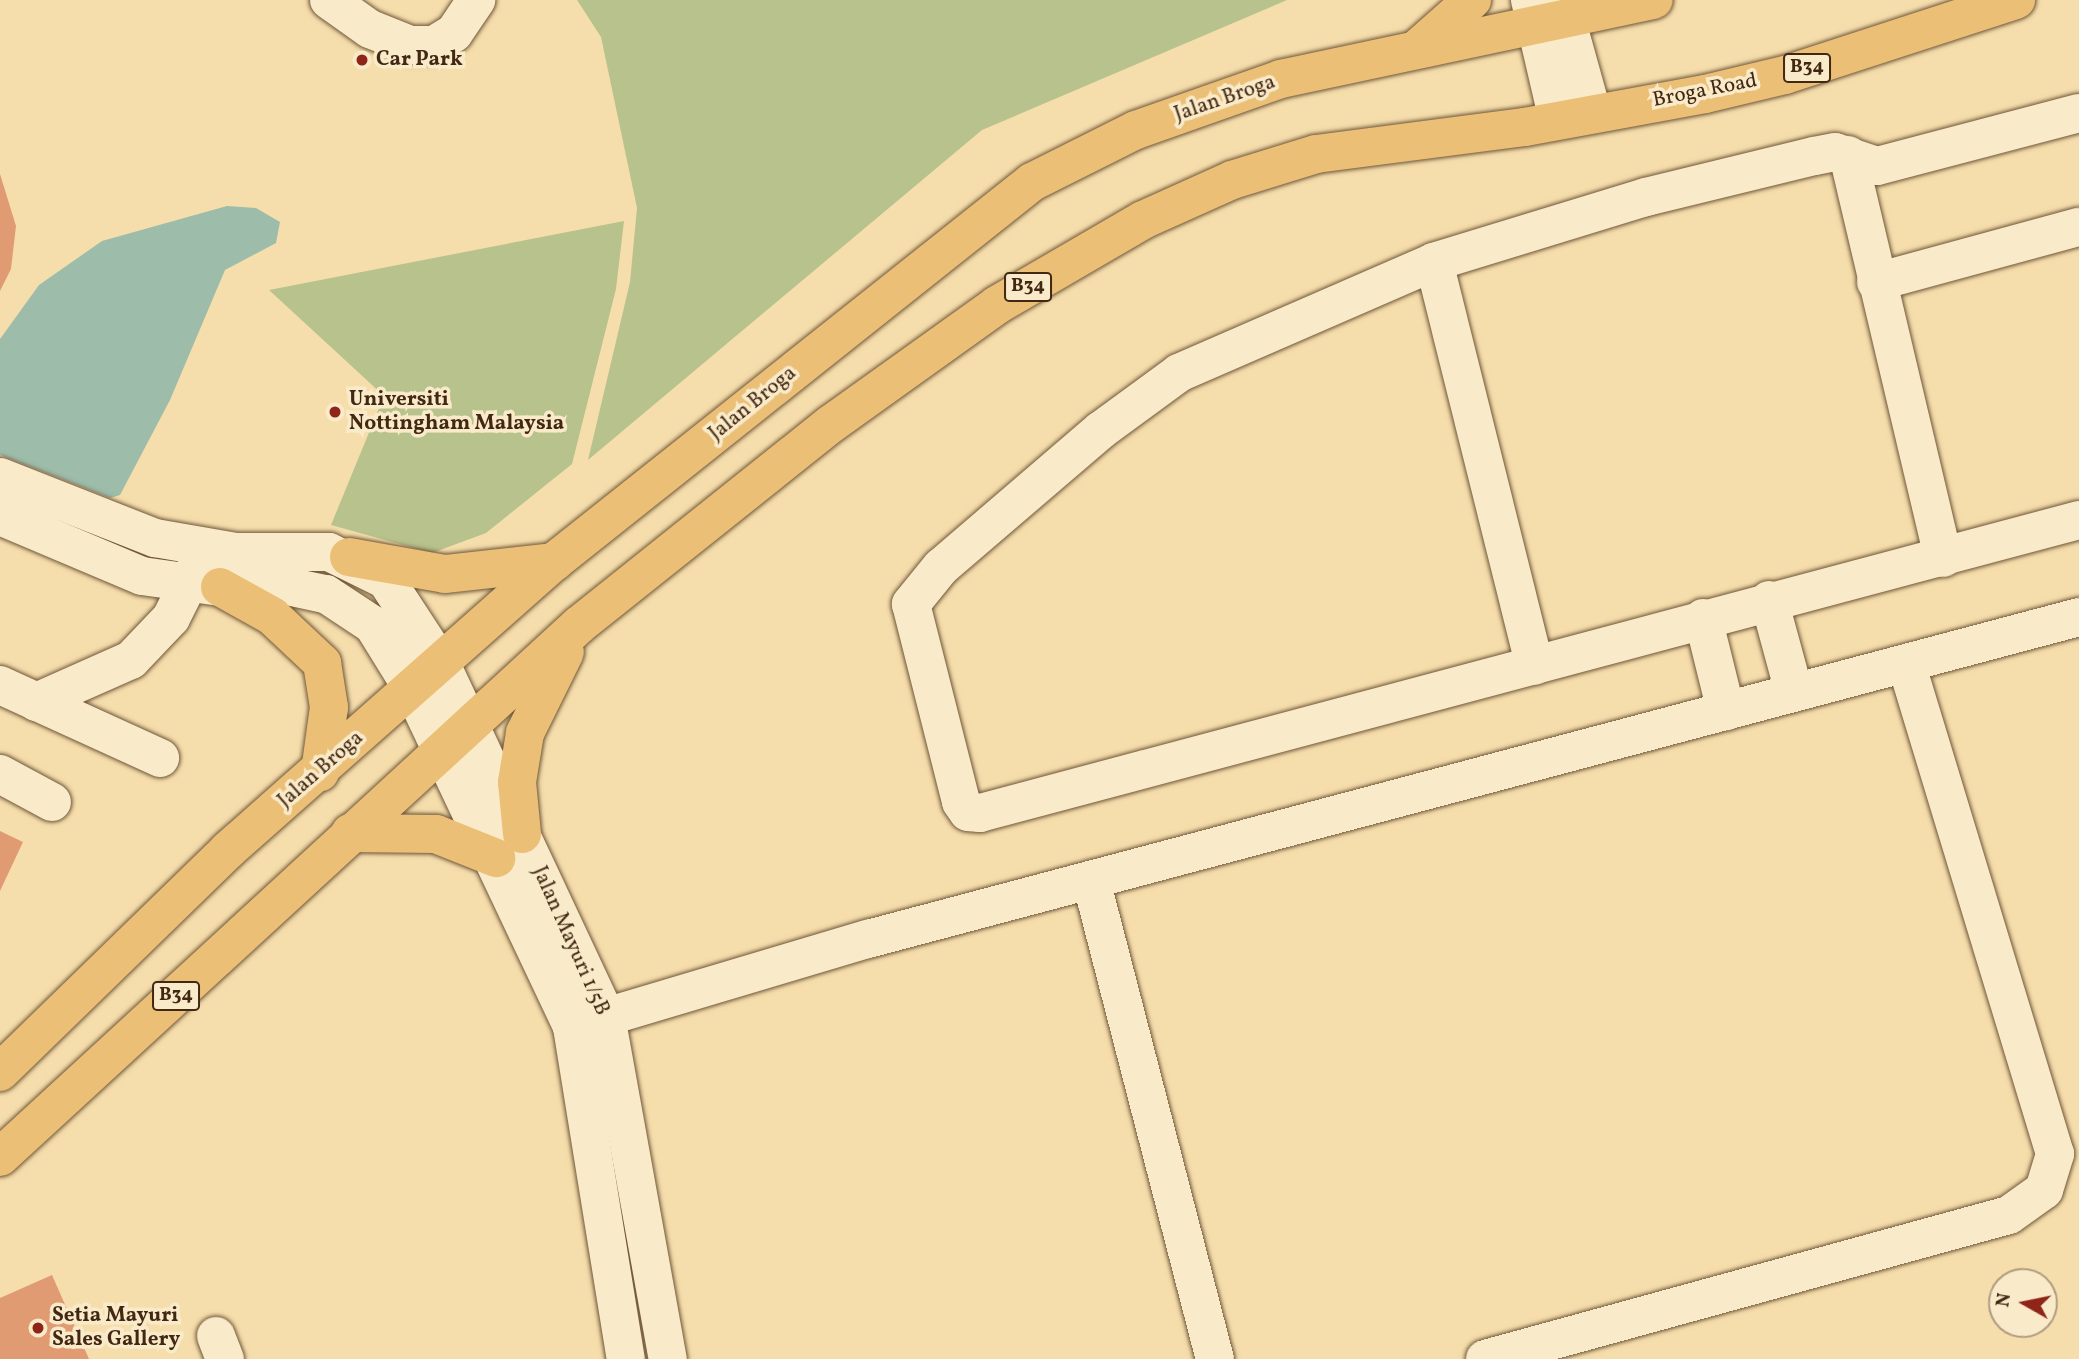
<!DOCTYPE html>
<html>
<head>
<meta charset="utf-8">
<style>
  body { margin:0 }
  #map { position:relative; width:2079px; height:1359px; overflow:hidden; background:#f6deac; font-family:Vollkorn,serif }
  div>[style] { position:absolute }
  .green>* { inset:0; background:#b8c28c }
  .water>* { inset:0; background:#9dbcaa }
  .building>* { inset:0; background:#e09b73 }
  .roads { filter:drop-shadow(0 0 2px #6f5639) drop-shadow(0 0 2px #6f5639) }
  .minor>* { height:38px; margin:-19px; padding:0 19px; transform-origin:19px; border-radius:19px; background:#f9eac9 }
  .major>* { height:38px; margin:-19px; padding:0 19px; transform-origin:19px; border-radius:19px; background:#ebbf76 }
  .dots>* { width:19px; height:19px; translate:-50% -50%; box-sizing:border-box; border:4px solid #f9eac9; border-radius:50% }
  span { translate:-50% -50%; white-space:nowrap; text-align:center; line-height:1.15; -webkit-text-stroke:7px #f9eac9; paint-order:stroke }
  .shield-label span { padding:2px 5px; background:#f9eac9; border:2px solid; border-radius:5px; -webkit-text-stroke-width:0 }
  .shield-label { font-size:19px; color:#422813; font-weight:700 }
  .poi-label { font-size:21px; color:#422813; font-weight:700 }
  .left { translate:0 -50%; text-align:left }
  .street-label { font-size:21px; color:#422813 }
  .north { position:absolute; left:1988px; top:1268px; width:70px; height:70px; box-sizing:border-box; background:#f9eac9; border:2px solid #b09c80; border-radius:50%; rotate:279deg; font-size:19px; font-weight:700; line-height:28px; text-align:center; color:#422813 }
  .north::after { content:''; display:block; margin:auto; width:24px; height:32px; background:#8f2418; clip-path:polygon(50% 0,100% 100%,50% 72%,0 100%) }
</style>
</head>
<body>
<div id="map">
  <div class="green">
    <i style="clip-path:polygon(577px 0,1287px 0,982px 130px,588px 460px,630px 282px,637px 208px,601px 37px)"></i>
    <i style="clip-path:polygon(624px 221px,616px 289px,572px 464px,486px 533px,432px 553px,331px 525px,384px 396px,269px 290px)"></i>
  </div>
  <div class="water">
    <i style="clip-path:polygon(227px 206px,256px 208px,280px 222px,276px 243px,225px 270px,170px 400px,120px 495px,110px 498px,0 455px,0 339px,39px 285px,102px 241px)"></i>
  </div>
  <div class="building">
    <i style="clip-path:polygon(0 174px,16px 226px,11px 269px,0 291px)"></i>
    <i style="clip-path:polygon(0 831px,23px 842px,0 891px)"></i>
    <i style="clip-path:polygon(52px 1275px,89px 1359px,0 1359px,0 1298px)"></i>
  </div>
  <div class="roads">
    <div class="minor">
      <i style="left:329px;top:0;width:50px;rotate:35.3deg"></i>
      <i style="left:370px;top:29px;width:43px;rotate:21.8deg"></i>
      <i style="left:410px;top:45px;width:24px"></i>
      <i style="left:434px;top:45px;width:23px;rotate:-31deg"></i>
      <i style="left:454px;top:33px;width:40px;rotate:-56deg"></i>
      <i style="left:1530px;top:0;width:123px;rotate:76.9deg"></i>
      <i style="left:1561px;top:0;width:116px;rotate:74.5deg"></i>
      <i style="left:2079px;top:113px;width:209px;rotate:165.3deg"></i>
      <i style="left:1877px;top:166px;width:44px;rotate:-161.6deg"></i>
      <i style="left:1835px;top:152px;width:21px;rotate:169deg"></i>
      <i style="left:1814px;top:156px;width:173px;rotate:166.3deg"></i>
      <i style="left:1646px;top:197px;width:222px;rotate:163deg"></i>
      <i style="left:1434px;top:262px;width:278px;rotate:156.5deg"></i>
      <i style="left:1179px;top:373px;width:97px;rotate:143.8deg"></i>
      <i style="left:1101px;top:430px;width:211px;rotate:139.4deg"></i>
      <i style="left:941px;top:567px;width:48px;rotate:129deg"></i>
      <i style="left:911px;top:604px;width:204px;rotate:75.8deg"></i>
      <i style="left:961px;top:802px;width:12px;rotate:55deg"></i>
      <i style="left:968px;top:812px;width:12px;rotate:5deg"></i>
      <i style="left:980px;top:813px;width:1137px;rotate:-14.93deg"></i>
      <i style="left:1848px;top:155px;width:414px;rotate:76.7deg"></i>
      <i style="left:1434px;top:262px;width:416px;rotate:76deg"></i>
      <i style="left:1876px;top:282px;width:210px;rotate:-15.2deg"></i>
      <i style="left:0;top:477px;width:167px;rotate:21.5deg"></i>
      <i style="left:155px;top:538px;width:82px;rotate:9.8deg"></i>
      <i style="left:236px;top:552px;width:93px"></i>
      <i style="left:329px;top:552px;width:64px;rotate:26.2deg"></i>
      <i style="left:386px;top:580px;width:100px;rotate:56.8deg"></i>
      <i style="left:441px;top:664px;width:389px;rotate:64.9deg"></i>
      <i style="left:606px;top:1016px;width:349px;rotate:79.8deg"></i>
      <i style="left:0;top:516px;width:154px;rotate:22.9deg"></i>
      <i style="left:142px;top:576px;width:79px;rotate:8deg"></i>
      <i style="left:220px;top:587px;width:67px;rotate:-0.9deg"></i>
      <i style="left:287px;top:586px;width:40px;rotate:12deg"></i>
      <i style="left:326px;top:594px;width:56px;rotate:33.4deg"></i>
      <i style="left:373px;top:625px;width:74px;rotate:58.2deg"></i>
      <i style="left:412px;top:688px;width:375px;rotate:64.7deg"></i>
      <i style="left:572px;top:1027px;width:336px;rotate:80.8deg"></i>
      <i style="left:1769px;top:600px;width:95px;rotate:74.8deg"></i>
      <i style="left:1703px;top:618px;width:96px;rotate:76.1deg"></i>
      <i style="left:0;top:685px;width:176px;rotate:24.5deg"></i>
      <i style="left:36px;top:702px;width:104px;rotate:-23.9deg"></i>
      <i style="left:131px;top:660px;width:58px;rotate:-46.4deg"></i>
      <i style="left:171px;top:618px;width:63px;rotate:-63.4deg"></i>
      <i style="left:0;top:774px;width:59px;rotate:28.3deg"></i>
      <i style="left:1091px;top:880px;width:495px;rotate:75.5deg"></i>
      <i style="left:572px;top:1027px;width:309px;rotate:-16.6deg"></i>
      <i style="left:868px;top:939px;width:1253px;rotate:-14.89deg"></i>
      <i style="left:216px;top:1336px;width:25px;rotate:69deg"></i>
      <i style="left:1485px;top:1359px;width:543px;rotate:-15.37deg"></i>
      <i style="left:2009px;top:1215px;width:43px;rotate:-35.5deg"></i>
      <i style="left:2044px;top:1190px;width:38px;rotate:-73deg"></i>
      <i style="left:2055px;top:1154px;width:513px;rotate:-106.88deg"></i>
    </div>
    <div class="major">
      <i style="left:1419px;top:47px;width:71px;rotate:-41.6deg"></i>
      <i style="left:349px;top:557px;width:97px;rotate:10deg"></i>
      <i style="left:445px;top:574px;width:110px;rotate:-6.3deg"></i>
      <i style="left:220px;top:587px;width:60px;rotate:29.1deg"></i>
      <i style="left:272px;top:616px;width:69px;rotate:43.2deg"></i>
      <i style="left:322px;top:663px;width:45px;rotate:81deg"></i>
      <i style="left:329px;top:707px;width:66px;rotate:97.9deg"></i>
      <i style="left:350px;top:833px;width:86px;rotate:0.7deg"></i>
      <i style="left:436px;top:834px;width:65px;rotate:21.8deg"></i>
      <i style="left:522px;top:834px;width:52px;rotate:-95.5deg"></i>
      <i style="left:517px;top:782px;width:50px;rotate:-80.7deg"></i>
      <i style="left:525px;top:733px;width:90px;rotate:-63.7deg"></i>
      <i style="left:0;top:1072px;width:317px;rotate:-44.2deg"></i>
      <i style="left:227px;top:851px;width:438px;rotate:-41.5deg"></i>
      <i style="left:555px;top:561px;width:609px;rotate:-38.47deg"></i>
      <i style="left:1032px;top:182px;width:116px;rotate:-26.6deg"></i>
      <i style="left:1136px;top:130px;width:154px;rotate:-19.4deg"></i>
      <i style="left:1281px;top:79px;width:381px;rotate:-12deg"></i>
      <i style="left:0;top:1157px;width:786px;rotate:-42.58deg"></i>
      <i style="left:579px;top:625px;width:322px;rotate:-38.6deg"></i>
      <i style="left:831px;top:424px;width:204px;rotate:-35.6deg"></i>
      <i style="left:997px;top:305px;width:169px;rotate:-30.2deg"></i>
      <i style="left:1143px;top:220px;width:98px;rotate:-24.2deg"></i>
      <i style="left:1232px;top:180px;width:88px;rotate:-17.2deg"></i>
      <i style="left:1316px;top:154px;width:211px;rotate:-7.4deg"></i>
      <i style="left:1525px;top:127px;width:183px;rotate:-10.4deg"></i>
      <i style="left:1705px;top:94px;width:82px;rotate:-13.4deg"></i>
      <i style="left:1785px;top:75px;width:243px;rotate:-18deg"></i>
    </div>
  </div>
  <div class="dots">
    <i style="left:362px;top:60px;background:#8f2418"></i>
    <i style="left:335px;top:412px;background:#8f2418"></i>
    <i style="left:38px;top:1328px;background:#8f2418"></i>
  </div>
  <div class="shield-label">
    <span style="left:1807px;top:68px">B34</span>
    <span style="left:1028px;top:287px">B34</span>
    <span style="left:176px;top:996px">B34</span>
  </div>
  <div class="poi-label">
    <span class="left" style="left:376px;top:60px">Car Park</span>
    <span class="left" style="left:349px;top:412px">Universiti<br>Nottingham Malaysia</span>
    <span class="left" style="left:52px;top:1328px">Setia Mayuri<br>Sales Gallery</span>
  </div>
  <div class="street-label">
    <span style="left:1705px;top:91px;rotate:-11deg">Broga Road</span>
    <span style="left:1225px;top:99px;rotate:-19deg">Jalan Broga</span>
    <span style="left:753px;top:404px;rotate:-39deg">Jalan Broga</span>
    <span style="left:321px;top:770px;rotate:-41deg">Jalan Broga</span>
    <span style="left:570px;top:941px;rotate:66deg">Jalan Mayuri 1/5B</span>
  </div>
  <div class="north">N</div>
</div>
</body>
</html>
